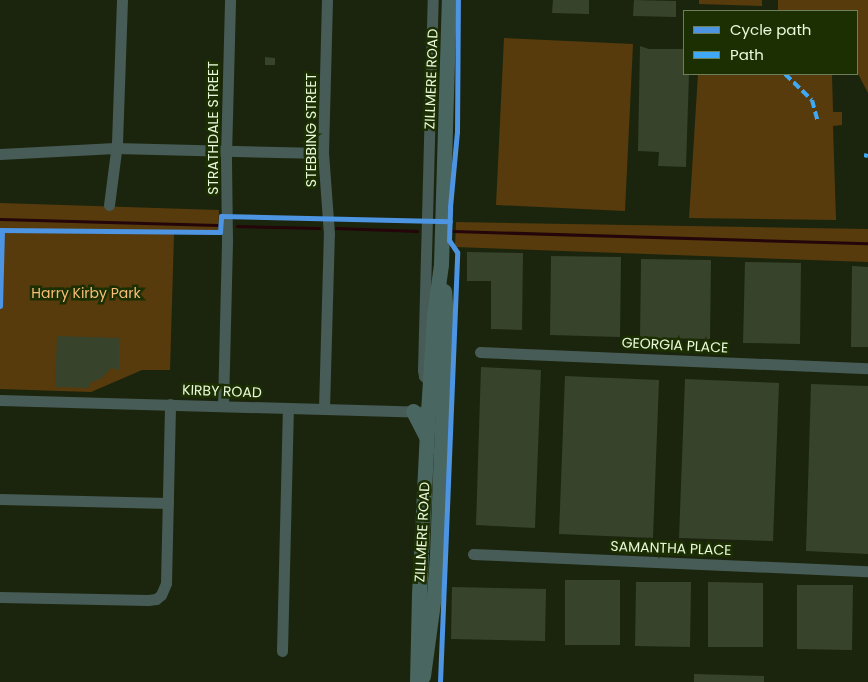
<!DOCTYPE html>
<html>
<head>
<meta charset="utf-8">
<style>
  body { margin:0 }
  #map { position:relative; width:868px; height:682px; overflow:hidden; background:#1b250d; font-family:Poppins,sans-serif }
  div>[style] { position:absolute }
  .green>* { inset:0; background:#573b0d }
  .stream>* { height:2.5px; margin:-1.25px; padding:0 1.25px; transform-origin:1.25px; border-radius:1.25px; background:#24050a }
  .building>* { inset:0; background:#38432c }
  .minor>* { height:11px; margin:-5.5px; padding:0 5.5px; transform-origin:5.5px; border-radius:5.5px; background:#475c56 }
  .major>* { height:15px; margin:-7.5px; padding:0 7.5px; transform-origin:7.5px; border-radius:7.5px; background:#4a6661 }
  .quiet>* { height:4px; margin-top:-2px; transform-origin:0; background:repeating-linear-gradient(90deg,#3fa9f5 0 8px,transparent 0 12px) }
  .cycleway>* { height:5px; margin:-2.5px; padding:0 2.5px; transform-origin:2.5px; border-radius:2.5px; background:#4d94e3 }
  span { translate:-50% -50%; white-space:nowrap; text-align:center; line-height:1.15; -webkit-text-stroke:5px #1c2f03; paint-order:stroke }
  .street-label { font-size:14px; color:#e9f9db }
  .park-label { font-size:14px; color:#f8bd76 }
  .legend { position:absolute; left:683px; top:10px; width:175px; height:65px; box-sizing:border-box; background:#1c2f03; border:1px solid #6e8059; margin:0; padding:6px 9px; list-style:none; font-size:15px; color:#e9f9db }
  .legend li { display:flex; align-items:center; gap:10px; height:25px }
  .legend b { width:25px; border:1px solid #6e8059 }
</style>
</head>
<body>
<div id="map">
  <div class="green">
    <i style="clip-path:polygon(699px 0,762px 0,762px 6px,699px 4px)"></i>
    <i style="clip-path:polygon(778px 0,868px 0,868px 93px,857px 72px,857px 11px,778px 11px)"></i>
    <i style="clip-path:polygon(504px 38px,633px 44px,625px 211px,496px 205px)"></i>
    <i style="clip-path:polygon(698px 74px,832px 74px,833px 112px,842px 112px,842px 125px,833px 126px,836px 220px,689px 218px)"></i>
    <i style="clip-path:polygon(0 203px,219px 210px,218px 235px,174px 234px,170px 370px,142px 370px,91px 392px,0 389px)"></i>
    <i style="clip-path:polygon(456px 222px,868px 229px,868px 262px,455px 247px)"></i>
  </div>
  <div class="stream">
    <i style="left:0;top:219px;width:217px;rotate:1.6deg"></i>
    <i style="left:237px;top:226px;width:82px;rotate:1.4deg"></i>
    <i style="left:336px;top:228px;width:81px;rotate:2.1deg"></i>
    <i style="left:453px;top:231px;width:415px;rotate:1.7deg"></i>
  </div>
  <div class="building">
    <i style="clip-path:polygon(553px 0,589px 0,589px 14px,552px 13px)"></i>
    <i style="clip-path:polygon(634px 0,676px 1px,676px 17px,633px 16px)"></i>
    <i style="clip-path:polygon(640px 46px,649px 49px,684px 49px,684px 74px,689px 74px,686px 167px,658px 166px,659px 152px,638px 151px)"></i>
    <i style="clip-path:polygon(265px 57px,275px 58px,275px 65px,265px 65px)"></i>
    <i style="clip-path:polygon(467px 252px,523px 253px,522px 330px,491px 329px,491px 281px,467px 281px)"></i>
    <i style="clip-path:polygon(551px 256px,621px 257px,620px 337px,550px 335px)"></i>
    <i style="clip-path:polygon(641px 259px,711px 260px,710px 339px,640px 338px)"></i>
    <i style="clip-path:polygon(745px 262px,801px 263px,800px 344px,743px 343px)"></i>
    <i style="clip-path:polygon(852px 266px,868px 267px,868px 347px,851px 347px)"></i>
    <i style="clip-path:polygon(57px 336px,119px 338px,119px 370px,111px 368px,102px 378px,90px 383px,90px 388px,55px 387px)"></i>
    <i style="clip-path:polygon(481px 367px,541px 370px,535px 528px,476px 525px)"></i>
    <i style="clip-path:polygon(565px 376px,659px 380px,653px 538px,559px 534px)"></i>
    <i style="clip-path:polygon(685px 379px,779px 383px,773px 541px,679px 538px)"></i>
    <i style="clip-path:polygon(811px 384px,868px 386px,868px 554px,806px 551px)"></i>
    <i style="clip-path:polygon(565px 580px,620px 580px,620px 645px,565px 645px)"></i>
    <i style="clip-path:polygon(636px 582px,691px 582px,690px 647px,635px 646px)"></i>
    <i style="clip-path:polygon(708px 582px,763px 583px,763px 647px,708px 647px)"></i>
    <i style="clip-path:polygon(797px 585px,853px 585px,852px 650px,797px 649px)"></i>
    <i style="clip-path:polygon(452px 587px,546px 589px,545px 641px,451px 639px)"></i>
    <i style="clip-path:polygon(694px 674px,764px 676px,764px 682px,694px 682px)"></i>
  </div>
  <div class="minor">
    <i style="left:0;top:154px;width:115px;rotate:-3deg"></i>
    <i style="left:115px;top:148px;width:208px;rotate:1.4deg"></i>
    <i style="left:109px;top:205px;width:63px;rotate:-82.6deg"></i>
    <i style="left:117px;top:143px;width:143px;rotate:-88deg"></i>
    <i style="left:480px;top:352px;width:388px;rotate:2.4deg"></i>
    <i style="left:431px;top:383px;width:10px;rotate:-135deg"></i>
    <i style="left:424px;top:376px;width:6px;rotate:-99deg"></i>
    <i style="left:423px;top:370px;width:370px;rotate:-88.5deg"></i>
    <i style="left:0;top:400px;width:421px;rotate:1.6deg"></i>
    <i style="left:223px;top:406px;width:165px;rotate:-88.6deg"></i>
    <i style="left:227px;top:241px;width:86px;rotate:-90.7deg"></i>
    <i style="left:226px;top:155px;width:155px;rotate:-88.5deg"></i>
    <i style="left:324px;top:409px;width:175px;rotate:-88.4deg"></i>
    <i style="left:329px;top:234px;width:81px;rotate:-94.2deg"></i>
    <i style="left:323px;top:153px;width:153px;rotate:-88.5deg"></i>
    <i style="left:0;top:499px;width:168px;rotate:1.4deg"></i>
    <i style="left:473px;top:554px;width:395px;rotate:2.5deg"></i>
    <i style="left:0;top:597px;width:148px;rotate:1.2deg"></i>
    <i style="left:148px;top:600px;width:8px;rotate:-7deg"></i>
    <i style="left:156px;top:599px;width:6px;rotate:-39deg"></i>
    <i style="left:161px;top:595px;width:13px;rotate:-67deg"></i>
    <i style="left:166px;top:583px;width:179px;rotate:-88.7deg"></i>
    <i style="left:282px;top:651px;width:243px;rotate:-88.6deg"></i>
  </div>
  <div class="major">
    <i style="left:413px;top:411px;width:28px;rotate:63deg"></i>
    <i style="left:423px;top:676px;width:82px;rotate:-82.3deg"></i>
    <i style="left:434px;top:595px;width:41px;rotate:-85.8deg"></i>
    <i style="left:437px;top:554px;width:237px;rotate:-87.8deg"></i>
    <i style="left:446px;top:317px;width:26px;rotate:-94deg"></i>
    <i style="left:417px;top:682px;width:88px;rotate:-88.7deg"></i>
    <i style="left:419px;top:594px;width:182px;rotate:-87.2deg"></i>
    <i style="left:428px;top:412px;width:96px;rotate:-86.4deg"></i>
    <i style="left:434px;top:316px;width:52px;rotate:-82.3deg"></i>
    <i style="left:441px;top:264px;width:264px;rotate:-88.3deg"></i>
  </div>
  <div class="quiet">
    <i style="left:785px;top:74px;width:37px;rotate:44deg"></i>
    <i style="left:812px;top:100px;width:23px;rotate:75deg"></i>
    <i style="left:864px;top:155px;width:4px;rotate:14deg"></i>
  </div>
  <div class="cycleway">
    <i style="left:0;top:230px;width:220px;rotate:0.5deg"></i>
    <i style="left:220px;top:232px;width:16px;rotate:-86deg"></i>
    <i style="left:221px;top:216px;width:229px;rotate:1.3deg"></i>
    <i style="left:0;top:306px;width:76px;rotate:-88.5deg"></i>
    <i style="left:440px;top:682px;width:430px;rotate:-87.7deg"></i>
    <i style="left:457px;top:252px;width:14px;rotate:-124deg"></i>
    <i style="left:449px;top:240px;width:33px;rotate:-88deg"></i>
    <i style="left:450px;top:207px;width:75px;rotate:-84.7deg"></i>
    <i style="left:457px;top:132px;width:132px;rotate:-89.6deg"></i>
  </div>
  <div class="street-label">
    <span style="left:431px;top:79px;rotate:-88deg">ZILLMERE ROAD</span>
    <span style="left:213px;top:128px;rotate:-90deg">STRATHDALE STREET</span>
    <span style="left:311px;top:130px;rotate:-90deg">STEBBING STREET</span>
    <span style="left:675px;top:345px;rotate:3deg">GEORGIA PLACE</span>
    <span style="left:222px;top:391px;rotate:2deg">KIRBY ROAD</span>
    <span style="left:422px;top:532px;rotate:-87deg">ZILLMERE ROAD</span>
    <span style="left:671px;top:548px;rotate:2deg">SAMANTHA PLACE</span>
  </div>
  <div class="park-label">
    <span style="left:86px;top:293px">Harry Kirby Park</span>
  </div>
  <ul class="legend">
  <li><b style="height:6px;background:#4d94e3"></b>Cycle path</li>
  <li><b style="height:6px;background:#3fa9f5"></b>Path</li>
  </ul>
</div>
</body>
</html>
